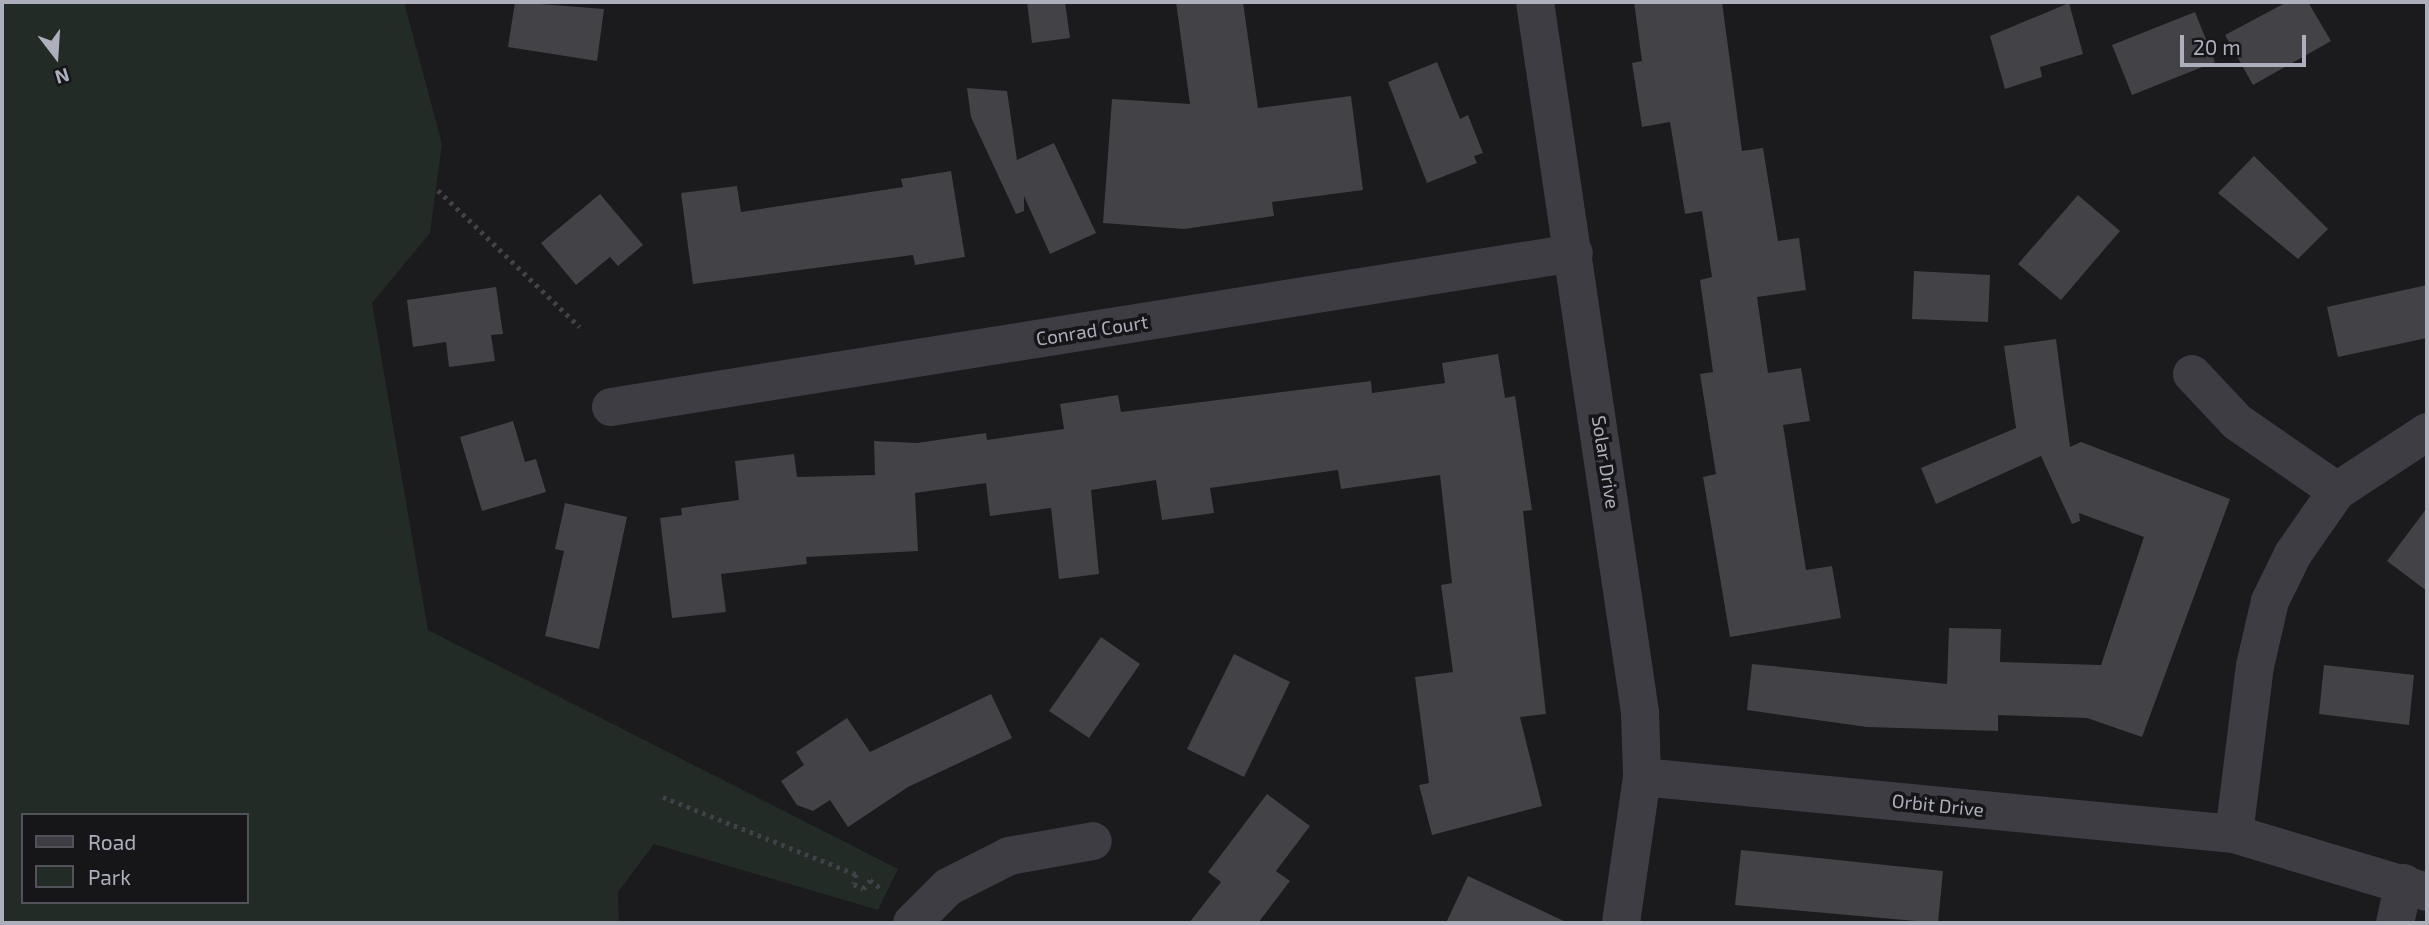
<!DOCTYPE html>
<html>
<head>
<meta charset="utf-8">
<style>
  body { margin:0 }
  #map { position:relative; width:2429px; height:925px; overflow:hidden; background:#1b1a1d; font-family:"Exo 2",sans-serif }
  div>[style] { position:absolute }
  .green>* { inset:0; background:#222b25 }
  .building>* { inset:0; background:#424247 }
  .path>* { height:4.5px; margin-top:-2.25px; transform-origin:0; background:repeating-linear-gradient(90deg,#414249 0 3.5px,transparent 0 8.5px) }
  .minor>* { height:38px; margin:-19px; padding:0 19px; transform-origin:19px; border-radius:19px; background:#3e3d44 }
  span { translate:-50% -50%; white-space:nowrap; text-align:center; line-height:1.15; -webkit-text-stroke:7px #161518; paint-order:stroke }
  .street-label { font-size:19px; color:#adafbc }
  .frame { position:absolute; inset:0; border:4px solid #adafbc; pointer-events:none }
  .legend { position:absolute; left:21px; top:813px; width:228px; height:91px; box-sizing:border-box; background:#161518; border:2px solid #52535a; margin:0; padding:9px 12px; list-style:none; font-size:21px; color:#adafbc }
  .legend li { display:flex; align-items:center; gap:14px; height:35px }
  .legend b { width:35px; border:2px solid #52535a }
  .north { position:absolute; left:21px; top:21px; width:70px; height:70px; -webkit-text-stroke:5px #161518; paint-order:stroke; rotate:163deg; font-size:19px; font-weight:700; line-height:28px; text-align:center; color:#adafbc }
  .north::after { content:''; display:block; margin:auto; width:24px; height:32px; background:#adafbc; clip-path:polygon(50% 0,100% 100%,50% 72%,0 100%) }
  .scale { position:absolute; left:2180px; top:35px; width:126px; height:32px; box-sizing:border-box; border:4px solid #adafbc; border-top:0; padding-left:9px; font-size:21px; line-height:24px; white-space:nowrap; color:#adafbc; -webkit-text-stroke:5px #161518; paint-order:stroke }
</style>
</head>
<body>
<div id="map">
  <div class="green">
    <i style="clip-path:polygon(evenodd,2px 2px,404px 2px,442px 144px,430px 233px,372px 303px,428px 630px,898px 869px,878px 910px,654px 844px,618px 892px,619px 923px,2px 923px,2px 2px,23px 815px,247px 815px,247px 902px,23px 902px,23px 815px)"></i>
  </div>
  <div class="building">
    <i style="clip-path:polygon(515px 2px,604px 9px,597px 61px,508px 47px)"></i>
    <i style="clip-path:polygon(1027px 2px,1065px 2px,1070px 38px,1032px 43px)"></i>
    <i style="clip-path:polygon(1176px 2px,1243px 2px,1258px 108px,1351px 96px,1363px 190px,1272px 202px,1274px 216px,1184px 229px,1103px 223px,1112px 99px,1190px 104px)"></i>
    <i style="clip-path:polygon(1634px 2px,1722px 2px,1742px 151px,1763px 148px,1778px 241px,1799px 238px,1806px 290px,1757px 297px,1768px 373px,1801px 368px,1810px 421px,1783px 425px,1806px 570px,1832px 566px,1841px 618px,1730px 637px,1703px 477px,1716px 474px,1700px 374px,1713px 372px,1700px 280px,1712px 277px,1702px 211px,1685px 214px,1670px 122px,1642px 127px,1632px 63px,1642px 61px)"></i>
    <i style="clip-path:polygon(2287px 2px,2308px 2px,2331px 41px,2253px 85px,2225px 35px)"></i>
    <i style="clip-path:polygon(2069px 3px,2083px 54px,2040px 67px,2042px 77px,2005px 89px,1990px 36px)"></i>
    <i style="clip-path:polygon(2195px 12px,2215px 62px,2132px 95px,2112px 45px)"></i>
    <i style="clip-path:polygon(1437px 62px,1460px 119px,1468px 115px,1483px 153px,1474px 156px,1477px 163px,1427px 183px,1388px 82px)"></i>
    <i style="clip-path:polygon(967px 88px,1007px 91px,1017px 160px,1054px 143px,1096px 233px,1050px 254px,1024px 196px,1024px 211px,1016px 214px,971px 117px)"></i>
    <i style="clip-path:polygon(2254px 156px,2328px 229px,2298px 259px,2218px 193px)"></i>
    <i style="clip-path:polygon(951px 171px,965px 257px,915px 265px,913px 255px,693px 284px,681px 193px,737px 186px,741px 212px,903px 187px,901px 179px)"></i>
    <i style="clip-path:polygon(600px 194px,643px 245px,618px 266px,610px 257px,576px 285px,541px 243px)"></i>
    <i style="clip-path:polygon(2078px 195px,2120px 231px,2061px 300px,2018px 264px)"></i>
    <i style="clip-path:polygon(1914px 271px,1990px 275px,1988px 322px,1912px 319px)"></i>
    <i style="clip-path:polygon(2427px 285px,2427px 338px,2338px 357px,2327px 307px)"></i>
    <i style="clip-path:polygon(496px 287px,503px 334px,491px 335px,495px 361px,449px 367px,446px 342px,413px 347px,407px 300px)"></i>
    <i style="clip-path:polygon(2056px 339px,2070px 447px,2081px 442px,2230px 499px,2142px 737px,2087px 718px,1998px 715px,1998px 731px,1867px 727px,1747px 710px,1752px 664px,1947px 684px,1949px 628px,2001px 629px,2000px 662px,2101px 665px,2144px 537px,2079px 513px,2080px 521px,2072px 524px,2041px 456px,1936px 504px,1921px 468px,2016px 428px,2004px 346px)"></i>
    <i style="clip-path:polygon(1498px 354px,1505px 398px,1515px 396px,1532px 510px,1523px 511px,1546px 714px,1520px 717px,1542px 806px,1432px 835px,1419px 785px,1429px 783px,1415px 677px,1453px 672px,1441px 585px,1452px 583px,1440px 475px,1341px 489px,1338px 470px,1210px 488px,1214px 513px,1162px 520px,1156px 480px,1091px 490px,1099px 574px,1059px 579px,1051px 508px,990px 516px,986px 483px,915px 493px,918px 551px,806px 557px,807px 564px,721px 574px,726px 612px,672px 618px,660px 518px,682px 515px,681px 508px,739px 500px,735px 461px,794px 454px,797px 477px,875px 475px,874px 441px,917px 443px,986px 433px,987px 440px,1064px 429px,1060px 404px,1118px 395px,1121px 412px,1371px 381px,1372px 393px,1445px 383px,1442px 363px)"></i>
    <i style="clip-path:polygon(513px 421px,525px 462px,536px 459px,546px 492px,482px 511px,460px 437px)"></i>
    <i style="clip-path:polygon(565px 503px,627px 517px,599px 649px,545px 636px,564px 551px,555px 549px)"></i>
    <i style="clip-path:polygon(2427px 508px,2427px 591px,2387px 561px)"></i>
    <i style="clip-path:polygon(1101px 637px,1140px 664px,1089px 738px,1049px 711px)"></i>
    <i style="clip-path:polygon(1234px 654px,1290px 682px,1244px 777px,1187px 749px)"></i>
    <i style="clip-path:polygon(2324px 665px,2414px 675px,2409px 725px,2319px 714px)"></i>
    <i style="clip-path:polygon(991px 694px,1012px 738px,908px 787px,848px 827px,830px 800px,813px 811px,797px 805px,781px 781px,804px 765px,796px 752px,847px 718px,870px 752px)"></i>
    <i style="clip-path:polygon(1267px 794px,1310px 826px,1276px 871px,1290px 881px,1258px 923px,1189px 923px,1221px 882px,1208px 872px)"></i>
    <i style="clip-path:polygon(1741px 850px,1943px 871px,1938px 923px,1735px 905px)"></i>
    <i style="clip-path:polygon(1468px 876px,1568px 923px,1446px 923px)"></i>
  </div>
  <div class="path">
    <i style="left:438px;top:190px;width:197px;rotate:44deg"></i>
    <i style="left:663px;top:797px;width:208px;rotate:21.8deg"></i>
    <i style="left:856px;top:874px;width:10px;rotate:101deg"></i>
    <i style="left:854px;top:884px;width:10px;rotate:29deg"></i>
    <i style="left:863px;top:889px;width:11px;rotate:-52deg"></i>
    <i style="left:870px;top:880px;width:15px;rotate:37deg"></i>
  </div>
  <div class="minor">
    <i style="left:1535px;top:2px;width:718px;rotate:81.59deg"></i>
    <i style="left:1640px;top:712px;width:65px;rotate:88.2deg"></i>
    <i style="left:1642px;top:777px;width:148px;rotate:98.2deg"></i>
    <i style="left:2192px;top:374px;width:66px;rotate:46.8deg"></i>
    <i style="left:2237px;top:422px;width:121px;rotate:34.6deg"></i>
    <i style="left:611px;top:407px;width:975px;rotate:-9.09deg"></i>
    <i style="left:1642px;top:777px;width:595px;rotate:5.5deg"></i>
    <i style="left:2234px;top:834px;width:202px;rotate:16.7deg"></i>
    <i style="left:2234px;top:834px;width:169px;rotate:-82.9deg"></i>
    <i style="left:2255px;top:666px;width:67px;rotate:-77deg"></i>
    <i style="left:2270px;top:601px;width:52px;rotate:-63.9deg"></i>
    <i style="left:2293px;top:554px;width:77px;rotate:-55.1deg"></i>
    <i style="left:2337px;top:491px;width:108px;rotate:-33.2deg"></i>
    <i style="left:912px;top:923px;width:51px;rotate:-45deg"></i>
    <i style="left:948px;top:887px;width:68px;rotate:-26.9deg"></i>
    <i style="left:1009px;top:856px;width:85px;rotate:-10.1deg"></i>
    <i style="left:2395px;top:923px;width:41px;rotate:-77.3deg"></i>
  </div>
  <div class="street-label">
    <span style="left:1092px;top:330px;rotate:-9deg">Conrad Court</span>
    <span style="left:1606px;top:462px;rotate:81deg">Solar Drive</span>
    <span style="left:1938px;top:805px;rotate:6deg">Orbit Drive</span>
  </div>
  <div class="frame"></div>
  <ul class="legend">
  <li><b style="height:9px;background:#3e3d44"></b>Road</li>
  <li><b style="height:19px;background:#222b25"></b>Park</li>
  </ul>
  <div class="north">N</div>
  <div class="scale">20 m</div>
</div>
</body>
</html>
